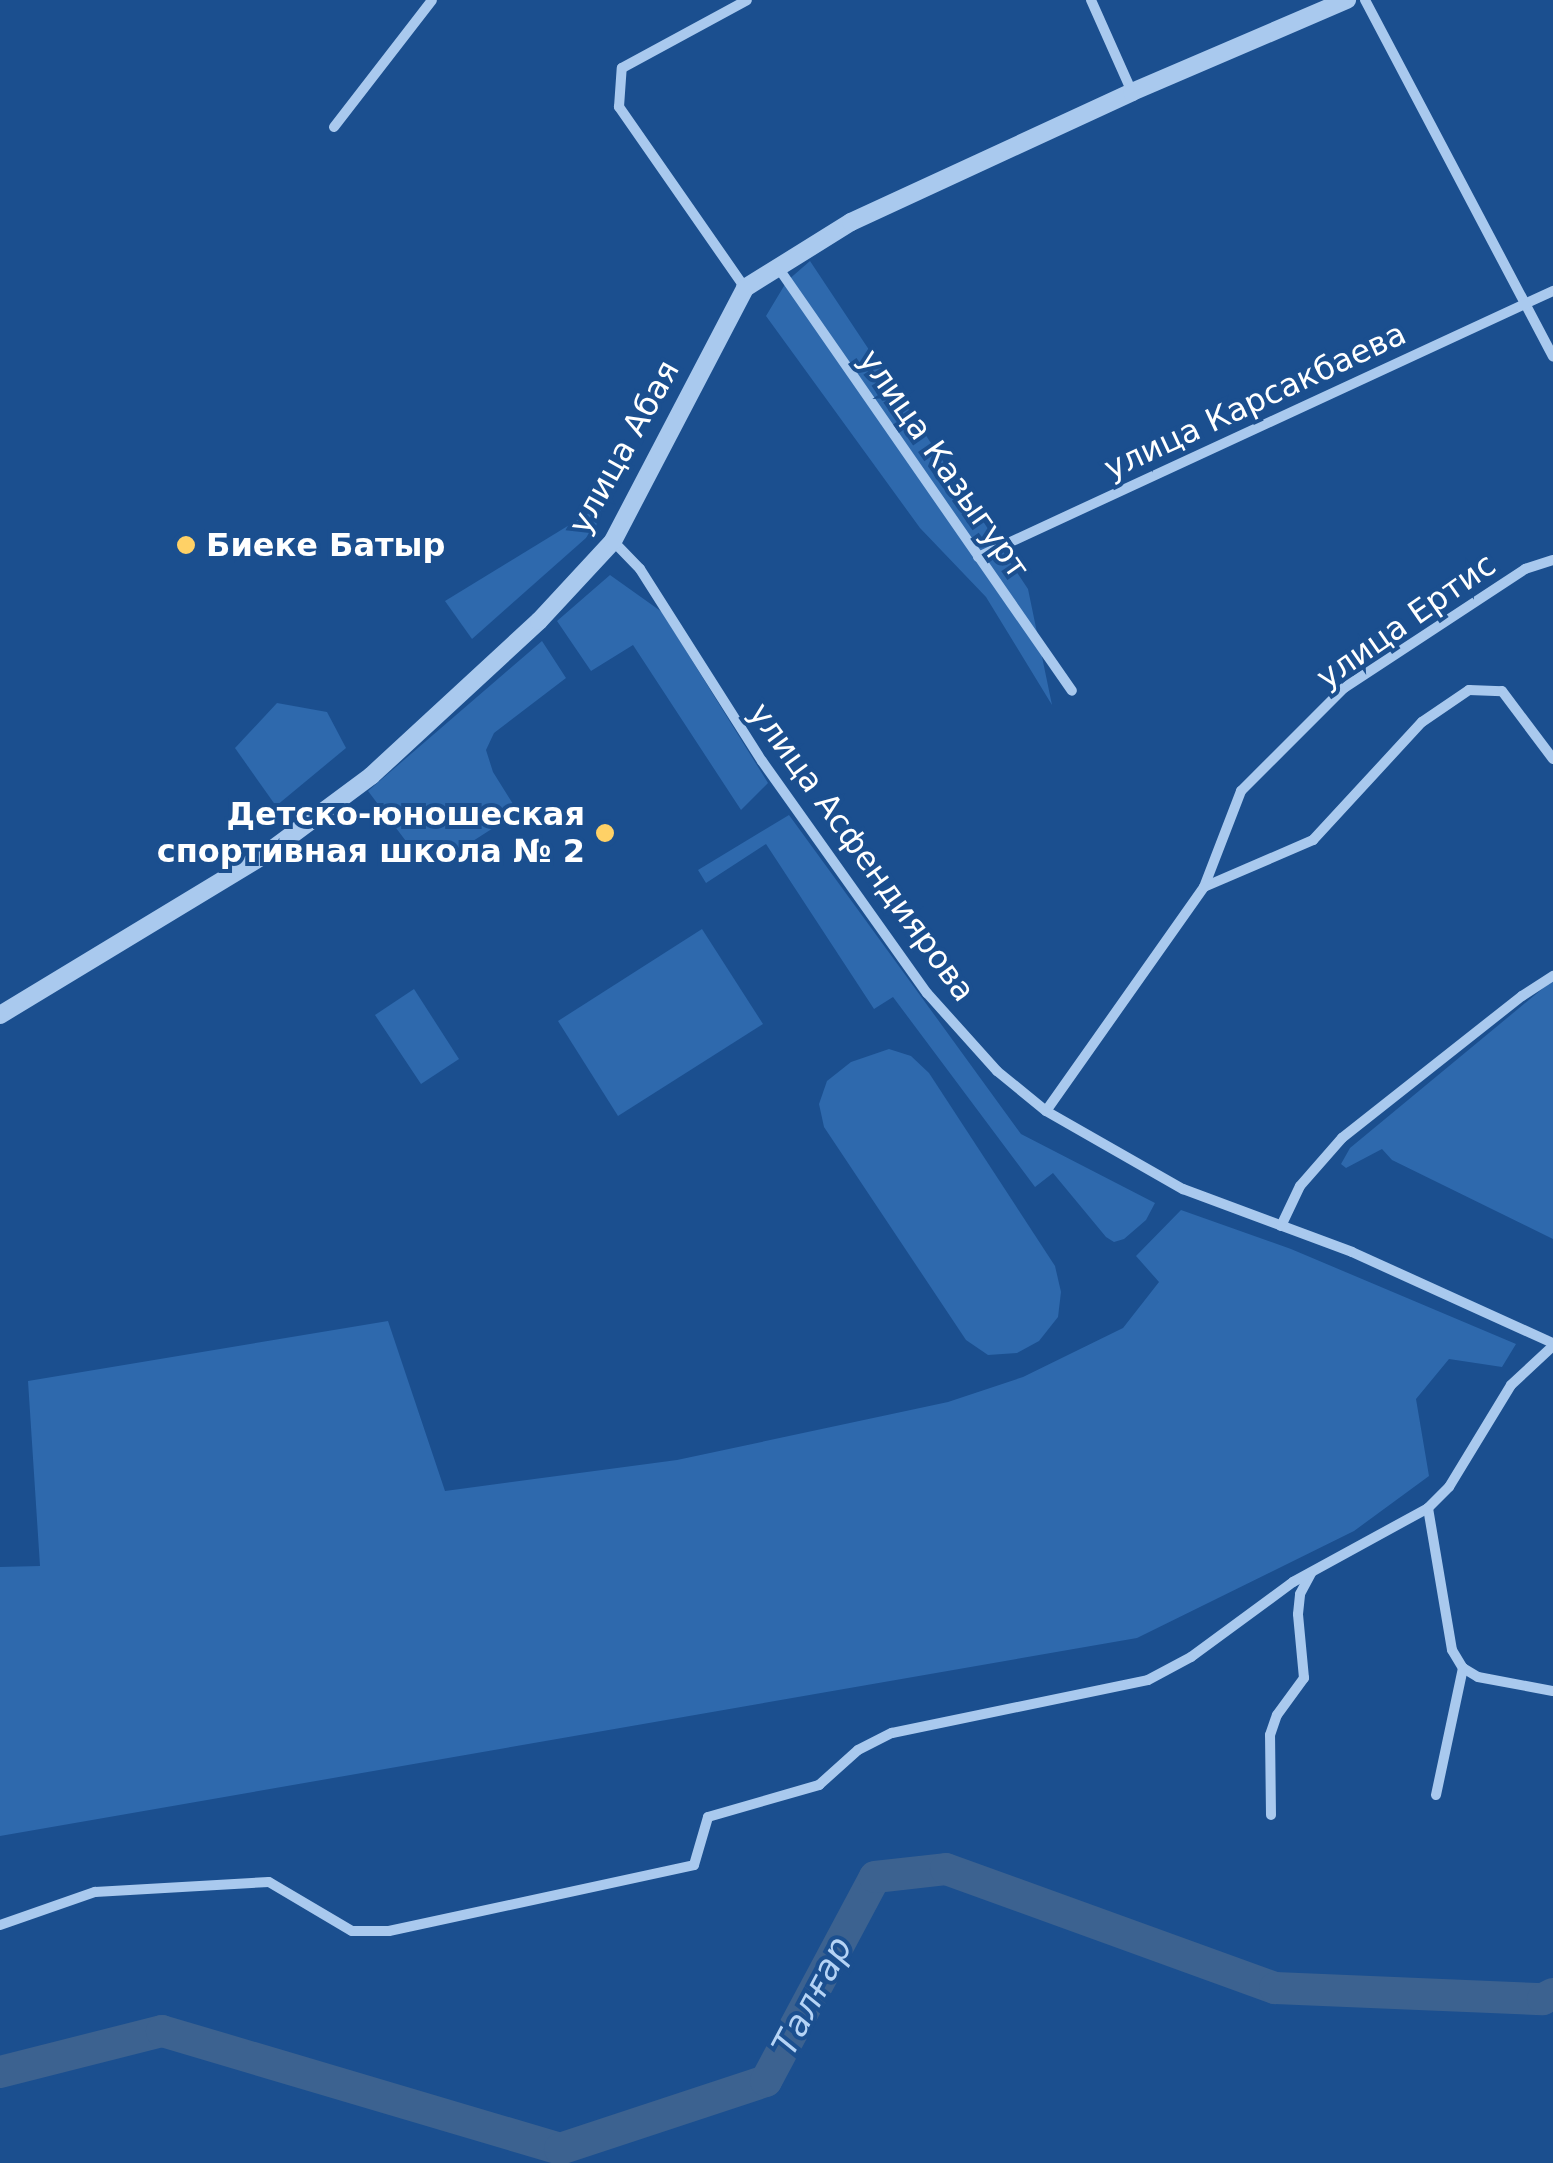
<!DOCTYPE html>
<html>
<head>
<meta charset="utf-8">
<style>
  body { margin:0 }
  #map { position:relative; width:1553px; height:2163px; overflow:hidden; background:#1b4f8f; font-family:"DejaVu Sans",sans-serif }
  div>[style] { position:absolute }
  .green>* { inset:0; background:#2e69ad }
  .river>* { height:32px; margin:-16px; padding:0 16px; transform-origin:16px; border-radius:16px; background:#3c6290 }
  .minor>* { height:10px; margin:-5px; padding:0 5px; transform-origin:5px; border-radius:5px; background:#a9c9ee }
  .tertiary>* { height:18px; margin:-9px; padding:0 9px; transform-origin:9px; border-radius:9px; background:#a9c9ee }
  .dots>* { width:28px; height:28px; translate:-50% -50%; box-sizing:border-box; border:5px solid #1b4f8f; border-radius:50% }
  span { translate:-50% -50%; white-space:nowrap; text-align:center; line-height:1.15; -webkit-text-stroke:8px #1b4f8f; paint-order:stroke }
  .street-label { font-size:32px; color:#fff }
  .poi-label { font-size:32px; color:#fff; font-weight:700 }
  .left { translate:0 -50%; text-align:left }
  .right { translate:-100% -50%; text-align:right }
  .water-label { font-size:35px; color:#b5d3f5; font-style:italic }
</style>
</head>
<body>
<div id="map">
  <div class="green">
    <i style="clip-path:polygon(810px 261px,1028px 589px,1052px 705px,986px 597px,920px 528px,766px 316px,787px 281px)"></i>
    <i style="clip-path:polygon(602px 505px,595px 530px,472px 639px,445px 601px)"></i>
    <i style="clip-path:polygon(610px 575px,662px 612px,768px 783px,741px 810px,633px 645px,591px 671px,557px 621px)"></i>
    <i style="clip-path:polygon(542px 641px,566px 678px,494px 733px,486px 750px,493px 772px,518px 812px,448px 857px,421px 861px,368px 791px)"></i>
    <i style="clip-path:polygon(277px 703px,327px 712px,346px 748px,276px 806px,235px 748px)"></i>
    <i style="clip-path:polygon(789px 815px,1021px 1134px,1155px 1203px,1146px 1220px,1124px 1239px,1114px 1242px,1106px 1237px,1053px 1173px,1035px 1187px,893px 997px,874px 1009px,766px 844px,706px 883px,698px 870px)"></i>
    <i style="clip-path:polygon(702px 929px,763px 1024px,618px 1116px,558px 1021px)"></i>
    <i style="clip-path:polygon(1553px 980px,1553px 1239px,1392px 1160px,1382px 1149px,1346px 1168px,1341px 1164px,1350px 1148px)"></i>
    <i style="clip-path:polygon(414px 989px,459px 1059px,421px 1084px,375px 1015px)"></i>
    <i style="clip-path:polygon(889px 1049px,911px 1056px,929px 1073px,1055px 1266px,1061px 1292px,1058px 1317px,1039px 1341px,1017px 1353px,988px 1355px,966px 1340px,824px 1127px,819px 1104px,827px 1081px,851px 1062px)"></i>
    <i style="clip-path:polygon(1181px 1210px,1291px 1249px,1516px 1344px,1502px 1367px,1449px 1359px,1416px 1399px,1429px 1476px,1354px 1531px,1137px 1638px,0 1836px,0 1567px,40px 1566px,28px 1381px,388px 1321px,445px 1491px,677px 1460px,948px 1402px,1023px 1377px,1123px 1328px,1159px 1282px,1136px 1256px)"></i>
  </div>
  <div class="river">
    <i style="left:0;top:2072px;width:167px;rotate:-14.2deg"></i>
    <i style="left:162px;top:2031px;width:415px;rotate:16.5deg"></i>
    <i style="left:560px;top:2149px;width:217px;rotate:-18.3deg"></i>
    <i style="left:766px;top:2081px;width:231px;rotate:-61.9deg"></i>
    <i style="left:875px;top:1877px;width:71px;rotate:-6.4deg"></i>
    <i style="left:946px;top:1869px;width:350px;rotate:19.9deg"></i>
    <i style="left:1275px;top:1988px;width:268px;rotate:2.4deg"></i>
    <i style="left:1543px;top:1999px;width:11px;rotate:-27deg"></i>
  </div>
  <div class="minor">
    <i style="left:1091px;top:0;width:101px;rotate:66deg"></i>
    <i style="left:1365px;top:0;width:403px;rotate:62.2deg"></i>
    <i style="left:334px;top:127px;width:160px;rotate:-52.3deg"></i>
    <i style="left:777px;top:266px;width:517px;rotate:55.23deg"></i>
    <i style="left:745px;top:288px;width:221px;rotate:-124.8deg"></i>
    <i style="left:619px;top:107px;width:39px;rotate:-86deg"></i>
    <i style="left:622px;top:68px;width:142px;rotate:-28.5deg"></i>
    <i style="left:613px;top:541px;width:39px;rotate:46deg"></i>
    <i style="left:640px;top:569px;width:227px;rotate:57.6deg"></i>
    <i style="left:762px;top:761px;width:285px;rotate:54.6deg"></i>
    <i style="left:927px;top:993px;width:105px;rotate:48.1deg"></i>
    <i style="left:997px;top:1071px;width:63px;rotate:39.2deg"></i>
    <i style="left:1046px;top:1111px;width:158px;rotate:29.7deg"></i>
    <i style="left:1183px;top:1189px;width:180px;rotate:20.4deg"></i>
    <i style="left:1352px;top:1252px;width:221px;rotate:24.4deg"></i>
    <i style="left:978px;top:557px;width:634px;rotate:-24.83deg"></i>
    <i style="left:1204px;top:887px;width:103px;rotate:-68.9deg"></i>
    <i style="left:1241px;top:791px;width:146px;rotate:-45deg"></i>
    <i style="left:1344px;top:688px;width:217px;rotate:-33.3deg"></i>
    <i style="left:1525px;top:569px;width:29px;rotate:-18deg"></i>
    <i style="left:1046px;top:1111px;width:274px;rotate:-54.8deg"></i>
    <i style="left:1204px;top:887px;width:119px;rotate:-23.3deg"></i>
    <i style="left:1313px;top:840px;width:161px;rotate:-47.3deg"></i>
    <i style="left:1422px;top:722px;width:57px;rotate:-34.2deg"></i>
    <i style="left:1469px;top:690px;width:33px;rotate:2deg"></i>
    <i style="left:1502px;top:691px;width:85px;rotate:53.1deg"></i>
    <i style="left:1281px;top:1226px;width:44px;rotate:-64.6deg"></i>
    <i style="left:1300px;top:1186px;width:64px;rotate:-48.8deg"></i>
    <i style="left:1342px;top:1138px;width:229px;rotate:-38.3deg"></i>
    <i style="left:1522px;top:996px;width:37px;rotate:-33deg"></i>
    <i style="left:1428px;top:1508px;width:144px;rotate:80.4deg"></i>
    <i style="left:1452px;top:1650px;width:21px;rotate:59deg"></i>
    <i style="left:1463px;top:1668px;width:17px;rotate:31deg"></i>
    <i style="left:1478px;top:1677px;width:76px;rotate:10.6deg"></i>
    <i style="left:1436px;top:1795px;width:130px;rotate:-78deg"></i>
    <i style="left:1271px;top:1815px;width:80px;rotate:-90.7deg"></i>
    <i style="left:1270px;top:1735px;width:21px;rotate:-71deg"></i>
    <i style="left:1277px;top:1715px;width:46px;rotate:-53.9deg"></i>
    <i style="left:1304px;top:1678px;width:64px;rotate:-95.4deg"></i>
    <i style="left:1298px;top:1614px;width:20px;rotate:-84deg"></i>
    <i style="left:1300px;top:1594px;width:24px;rotate:-62deg"></i>
    <i style="left:0;top:1925px;width:101px;rotate:-19.2deg"></i>
    <i style="left:95px;top:1892px;width:174px;rotate:-3.3deg"></i>
    <i style="left:269px;top:1882px;width:96px;rotate:30.6deg"></i>
    <i style="left:352px;top:1931px;width:37px"></i>
    <i style="left:389px;top:1931px;width:312px;rotate:-12.2deg"></i>
    <i style="left:694px;top:1865px;width:50px;rotate:-73.7deg"></i>
    <i style="left:708px;top:1817px;width:116px;rotate:-16.1deg"></i>
    <i style="left:819px;top:1785px;width:52px;rotate:-41.9deg"></i>
    <i style="left:858px;top:1750px;width:38px;rotate:-27deg"></i>
    <i style="left:892px;top:1733px;width:261px;rotate:-11.7deg"></i>
    <i style="left:1148px;top:1680px;width:49px;rotate:-28.1deg"></i>
    <i style="left:1191px;top:1657px;width:127px;rotate:-36.3deg"></i>
    <i style="left:1293px;top:1582px;width:154px;rotate:-28.7deg"></i>
    <i style="left:1428px;top:1508px;width:30px;rotate:-45deg"></i>
    <i style="left:1449px;top:1487px;width:119px;rotate:-58.7deg"></i>
    <i style="left:1511px;top:1385px;width:57px;rotate:-42.9deg"></i>
  </div>
  <div class="tertiary">
    <i style="left:0;top:1015px;width:311px;rotate:-31.2deg"></i>
    <i style="left:266px;top:854px;width:131px;rotate:-36.6deg"></i>
    <i style="left:371px;top:776px;width:229px;rotate:-42.7deg"></i>
    <i style="left:539px;top:621px;width:109px;rotate:-47.2deg"></i>
    <i style="left:613px;top:541px;width:285px;rotate:-62.4deg"></i>
    <i style="left:745px;top:288px;width:125px;rotate:-31.9deg"></i>
    <i style="left:851px;top:222px;width:310px;rotate:-24.8deg"></i>
    <i style="left:1132px;top:92px;width:234px;rotate:-23.2deg"></i>
  </div>
  <div class="dots">
    <i style="left:186px;top:545px;background:#ffd166"></i>
    <i style="left:605px;top:833px;background:#ffd166"></i>
  </div>
  <div class="street-label">
    <span style="left:1255px;top:401px;rotate:-25deg">улица Карсакбаева</span>
    <span style="left:624px;top:447px;rotate:-61deg">улица Абая</span>
    <span style="left:944px;top:464px;rotate:55deg">улица Казыгурт</span>
    <span style="left:1406px;top:621px;rotate:-35deg">улица Ертис</span>
    <span style="left:862px;top:852px;rotate:54deg">улица Асфендиярова</span>
  </div>
  <div class="poi-label">
    <span class="left" style="left:206px;top:545px">Биеке Батыр</span>
    <span class="right" style="left:585px;top:833px">Детско-юношеская<br>спортивная школа № 2</span>
  </div>
  <div class="water-label">
    <span style="left:812px;top:1996px;rotate:-62deg">Талғар</span>
  </div>
</div>
</body>
</html>
